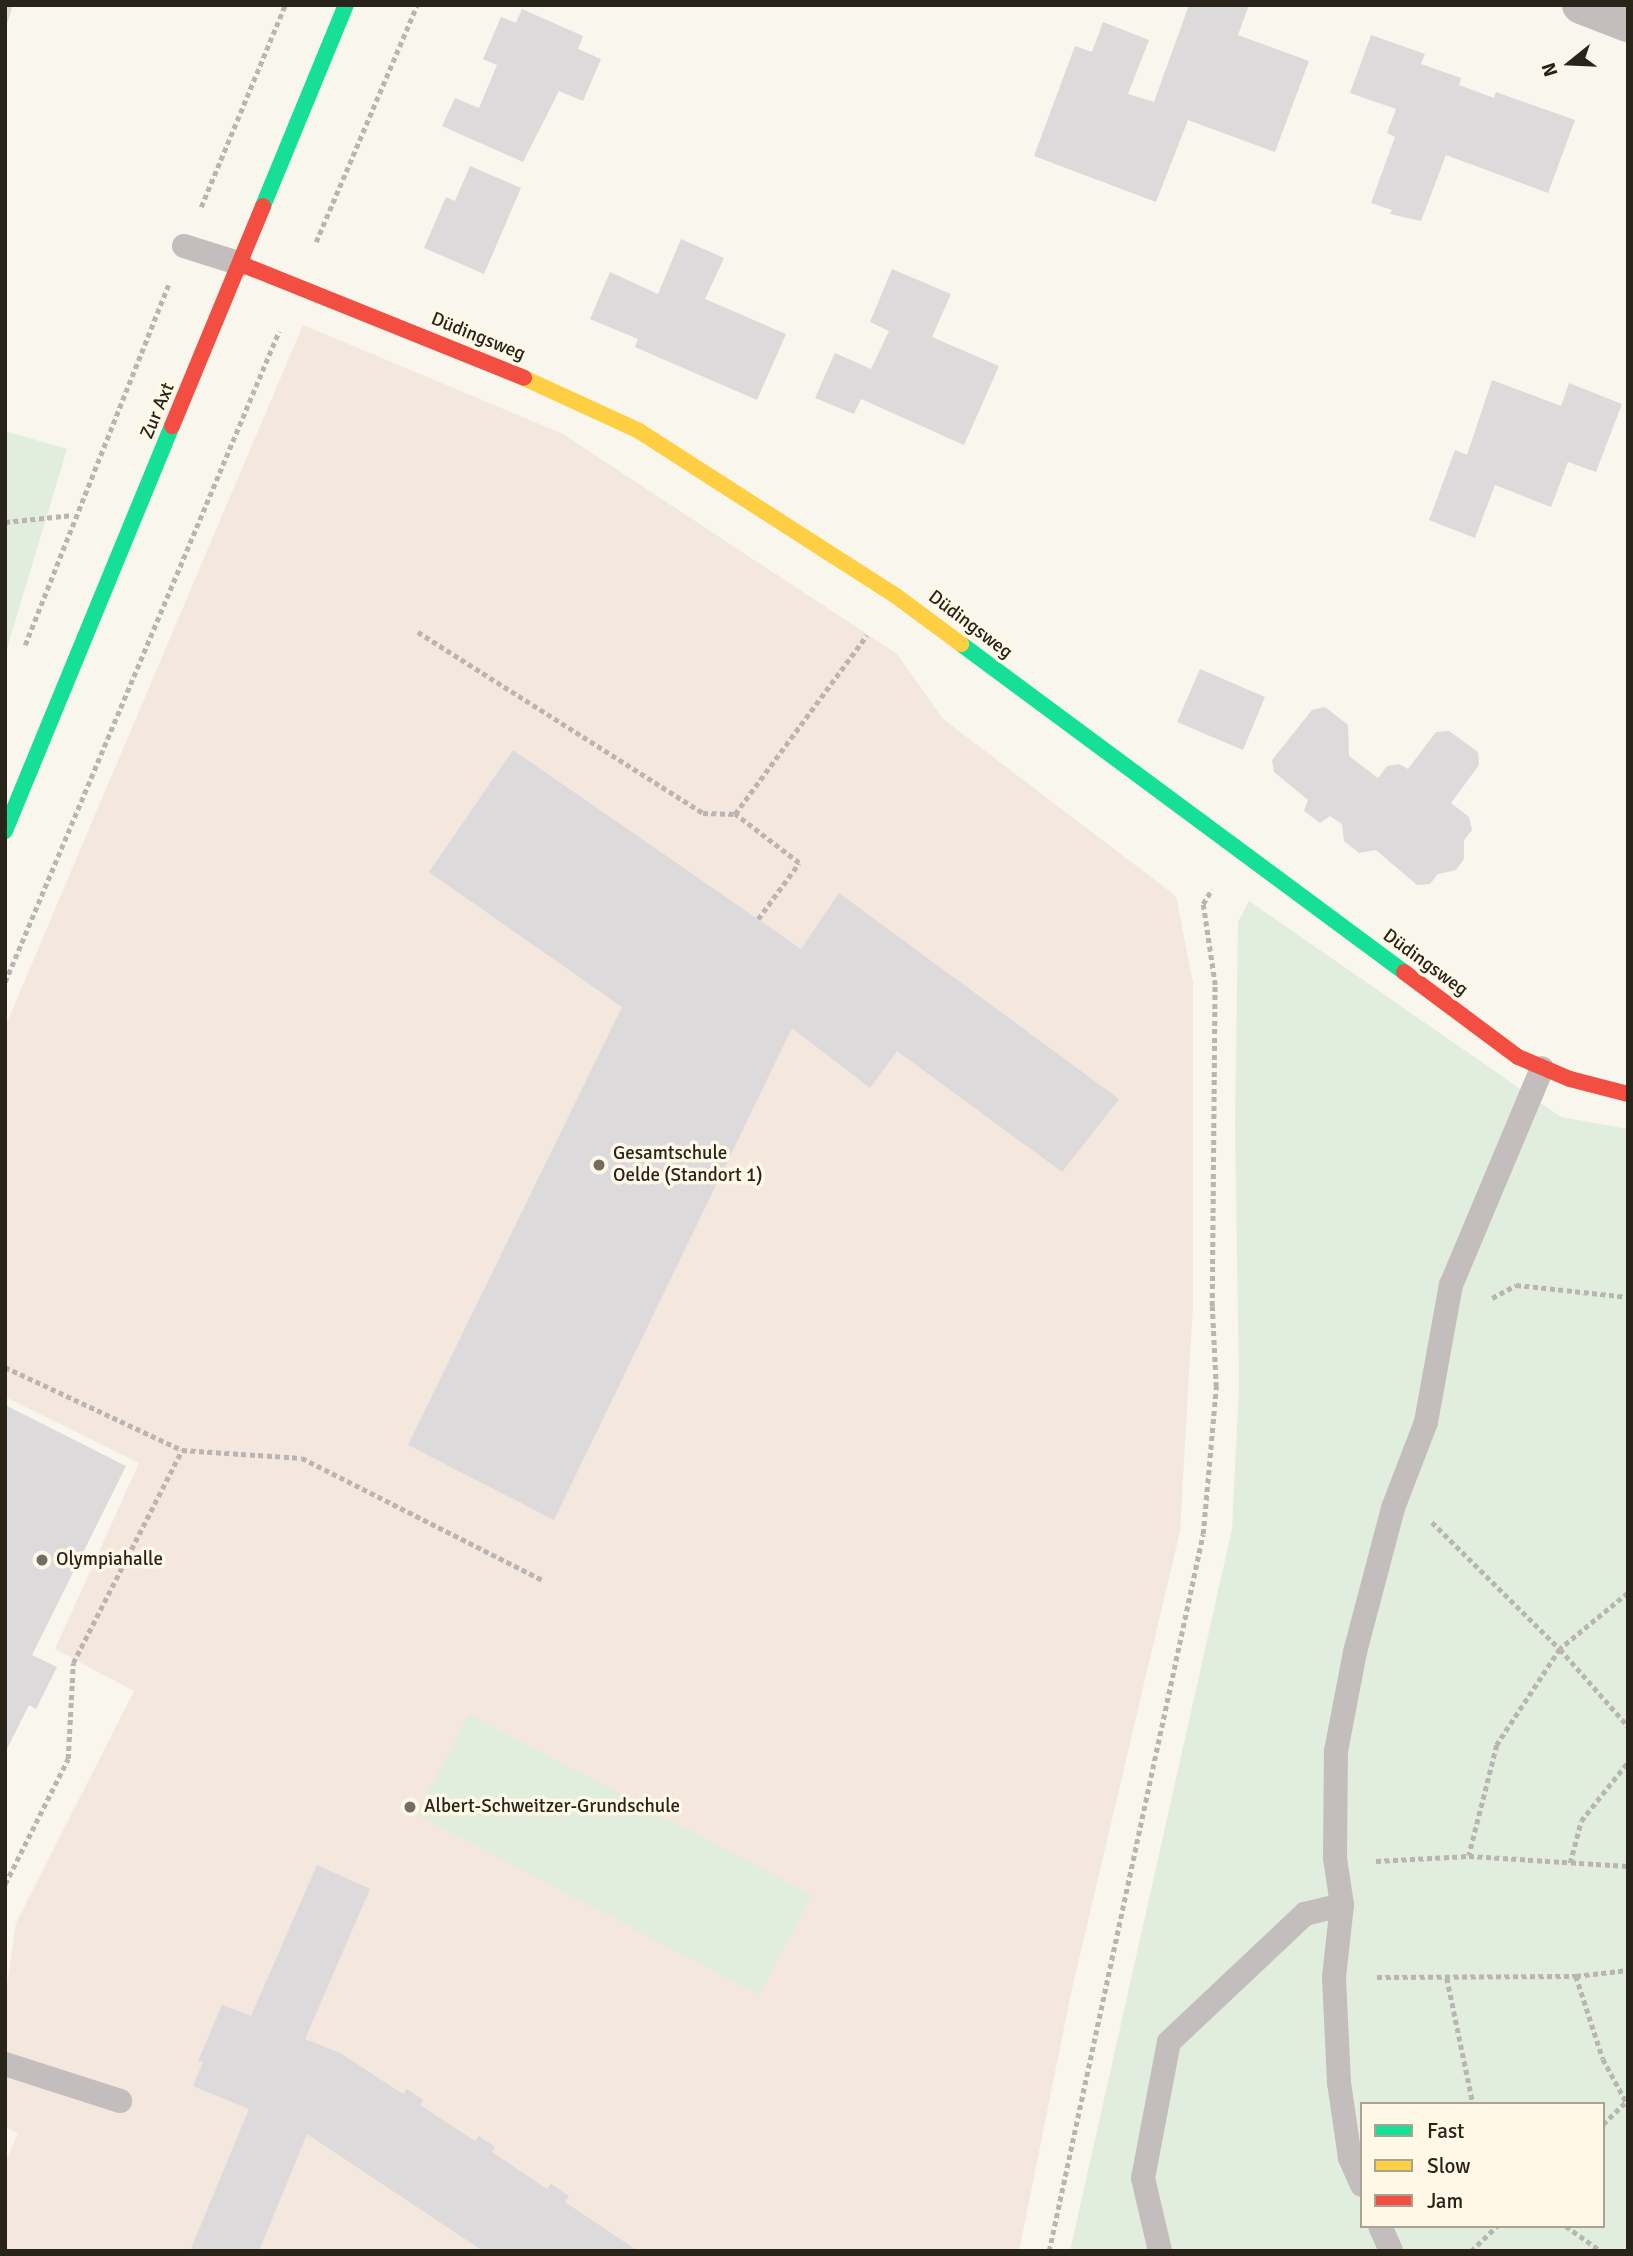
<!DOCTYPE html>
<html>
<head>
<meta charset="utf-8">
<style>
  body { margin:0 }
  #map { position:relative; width:1633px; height:2256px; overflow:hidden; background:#f9f6ed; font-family:Signika,sans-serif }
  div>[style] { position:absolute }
  .education>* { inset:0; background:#f3e7de }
  .green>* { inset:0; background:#e1eede }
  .building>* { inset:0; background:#dcdadb }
  .path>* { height:4.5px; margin-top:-2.25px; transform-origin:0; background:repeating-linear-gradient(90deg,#b8b5b2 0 5px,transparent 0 8.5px) }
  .lane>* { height:24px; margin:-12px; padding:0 12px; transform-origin:12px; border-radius:12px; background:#c3bebd }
  .street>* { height:38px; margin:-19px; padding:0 19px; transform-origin:19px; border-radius:19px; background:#c3bebd }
  .fast>* { height:16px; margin:-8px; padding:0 8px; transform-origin:8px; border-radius:8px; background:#16e098 }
  .slow>* { height:16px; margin:-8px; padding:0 8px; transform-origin:8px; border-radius:8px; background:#ffcf43 }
  .jam>* { height:16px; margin:-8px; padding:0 8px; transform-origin:8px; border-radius:8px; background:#f24e42 }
  .dots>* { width:19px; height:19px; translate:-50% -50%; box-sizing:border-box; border:4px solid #fff8e7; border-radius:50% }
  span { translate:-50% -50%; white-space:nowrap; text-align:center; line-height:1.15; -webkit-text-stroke:7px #fff8e7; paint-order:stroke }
  .street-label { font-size:19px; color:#29241a }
  .poi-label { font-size:19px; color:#29241a }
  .left { translate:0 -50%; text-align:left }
  .frame { position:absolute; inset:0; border:7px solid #29241a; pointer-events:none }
  .legend { position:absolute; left:1360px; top:2102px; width:245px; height:126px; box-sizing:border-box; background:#fff8e7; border:2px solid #a9a395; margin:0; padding:9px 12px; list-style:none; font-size:21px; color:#29241a }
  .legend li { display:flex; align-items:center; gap:14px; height:35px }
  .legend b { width:35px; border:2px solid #a9a395 }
  .north { position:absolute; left:1535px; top:28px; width:70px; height:70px; -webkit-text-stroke:5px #fff8e7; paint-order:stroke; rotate:252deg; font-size:19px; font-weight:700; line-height:28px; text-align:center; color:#29241a }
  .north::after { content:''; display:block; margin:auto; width:24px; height:32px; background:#29241a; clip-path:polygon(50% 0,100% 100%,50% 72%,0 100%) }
</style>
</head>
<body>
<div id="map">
  <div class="education">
    <i style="clip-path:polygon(303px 325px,563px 434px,897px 654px,943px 719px,1176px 896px,1193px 983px,1193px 1303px,1180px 1531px,1071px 1993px,1019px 2251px,5px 2251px,5px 2163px,18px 2133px,5px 2127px,5px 1998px,16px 1923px,134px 1691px,55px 1649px,139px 1463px,5px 1397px,5px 1027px)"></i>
  </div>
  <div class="green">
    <i style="clip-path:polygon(5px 431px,67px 449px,5px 655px)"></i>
    <i style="clip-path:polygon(evenodd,1249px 901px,1561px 1117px,1628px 1129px,1628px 2251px,1070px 2251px,1232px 1529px,1239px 1387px,1235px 1126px,1238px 922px,1249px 901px,1362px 2104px,1603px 2104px,1603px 2226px,1362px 2226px,1362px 2104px)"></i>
    <i style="clip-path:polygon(469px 1714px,812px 1895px,759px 1995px,416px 1814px)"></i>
  </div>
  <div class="building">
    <i style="clip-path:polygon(5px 5px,13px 5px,6px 27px,5px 27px)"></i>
    <i style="clip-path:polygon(1189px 5px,1249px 5px,1238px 35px,1309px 61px,1275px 152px,1188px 120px,1156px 202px,1034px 156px,1075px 46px,1092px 52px,1103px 22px,1149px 40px,1128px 94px,1154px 102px)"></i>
    <i style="clip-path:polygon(522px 9px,583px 36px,578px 49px,601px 59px,583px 101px,559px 91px,523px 162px,442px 126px,455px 98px,479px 108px,497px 65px,483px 59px,501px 17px,516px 23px)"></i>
    <i style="clip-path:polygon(1371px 35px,1425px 54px,1421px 64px,1461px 78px,1459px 85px,1494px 98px,1496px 92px,1575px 120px,1548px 193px,1446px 155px,1421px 221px,1390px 214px,1392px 210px,1371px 203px,1395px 137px,1387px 133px,1396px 109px,1350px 93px)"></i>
    <i style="clip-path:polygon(470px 166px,521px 188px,484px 274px,424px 248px,446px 197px,455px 201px)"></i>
    <i style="clip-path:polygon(681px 239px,724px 258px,705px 299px,786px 334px,757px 400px,635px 347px,638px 339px,590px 319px,610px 272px,658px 294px)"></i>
    <i style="clip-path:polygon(892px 269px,951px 294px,932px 337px,999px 366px,964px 445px,861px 399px,854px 414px,815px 398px,835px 353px,871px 369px,889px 331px,870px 322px)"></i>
    <i style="clip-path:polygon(1492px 380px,1561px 406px,1569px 383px,1622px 404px,1596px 472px,1568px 462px,1551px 507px,1495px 485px,1475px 538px,1429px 520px,1455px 450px,1467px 455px)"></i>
    <i style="clip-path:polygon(1200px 669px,1265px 697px,1243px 750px,1177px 722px)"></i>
    <i style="clip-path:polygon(1325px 707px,1348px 725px,1349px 756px,1378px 778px,1387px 766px,1399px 764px,1408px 769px,1436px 732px,1449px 731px,1478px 752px,1479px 765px,1451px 803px,1469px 817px,1472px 830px,1464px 840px,1464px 859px,1456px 870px,1438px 874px,1430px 884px,1417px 885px,1376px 850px,1359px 853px,1344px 841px,1342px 824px,1330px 816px,1320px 823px,1304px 811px,1308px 800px,1274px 772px,1272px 760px,1312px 710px)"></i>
    <i style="clip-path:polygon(513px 750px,801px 949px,839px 893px,1119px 1099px,1062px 1172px,897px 1051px,870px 1088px,792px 1028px,554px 1520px,408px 1445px,622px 1007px,429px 872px)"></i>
    <i style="clip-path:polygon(5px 1405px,126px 1466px,32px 1655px,57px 1667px,36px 1709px,29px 1705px,5px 1753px)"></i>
    <i style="clip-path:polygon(317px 1865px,370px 1889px,305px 2039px,340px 2053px,403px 2094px,407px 2089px,423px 2100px,420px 2105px,475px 2141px,479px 2136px,495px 2147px,492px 2152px,547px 2189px,551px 2184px,569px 2196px,565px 2202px,638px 2251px,483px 2251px,307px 2134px,259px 2251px,190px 2251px,249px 2109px,193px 2086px,203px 2062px,198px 2061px,222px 2005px,251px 2016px)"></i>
  </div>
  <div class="path">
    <i style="left:201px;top:207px;width:219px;rotate:-67.4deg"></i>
    <i style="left:316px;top:242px;width:258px;rotate:-66.9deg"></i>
    <i style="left:5px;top:522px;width:68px;rotate:-5.9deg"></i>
    <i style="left:418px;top:632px;width:338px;rotate:32.4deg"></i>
    <i style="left:703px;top:813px;width:32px;rotate:2deg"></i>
    <i style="left:25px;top:645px;width:390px;rotate:-68.3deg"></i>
    <i style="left:758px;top:919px;width:69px;rotate:-53.8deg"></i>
    <i style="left:799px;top:863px;width:81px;rotate:-142.6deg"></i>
    <i style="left:735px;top:814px;width:222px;rotate:-53.6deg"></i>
    <i style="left:5px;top:982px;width:706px;rotate:-67.17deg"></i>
    <i style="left:1492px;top:1298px;width:27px;rotate:-28deg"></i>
    <i style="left:1516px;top:1285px;width:113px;rotate:6.1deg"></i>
    <i style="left:5px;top:1367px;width:195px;rotate:25.1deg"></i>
    <i style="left:182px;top:1450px;width:120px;rotate:3.8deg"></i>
    <i style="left:302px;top:1458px;width:271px;rotate:26.9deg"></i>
    <i style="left:1432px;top:1522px;width:180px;rotate:44.8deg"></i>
    <i style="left:1560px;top:1649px;width:103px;rotate:48.6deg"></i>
    <i style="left:1628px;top:1593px;width:88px;rotate:140.5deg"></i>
    <i style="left:1560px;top:1649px;width:115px;rotate:123.3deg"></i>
    <i style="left:1497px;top:1745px;width:114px;rotate:104.2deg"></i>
    <i style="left:1469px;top:1856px;width:159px;rotate:3.6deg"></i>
    <i style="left:1376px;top:1861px;width:93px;rotate:-3.1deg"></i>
    <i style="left:1570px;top:1863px;width:43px;rotate:-75.3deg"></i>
    <i style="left:1581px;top:1821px;width:75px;rotate:-51.5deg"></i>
    <i style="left:5px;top:1884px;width:140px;rotate:-63.3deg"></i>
    <i style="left:68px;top:1759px;width:96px;rotate:-87deg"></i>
    <i style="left:73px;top:1663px;width:239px;rotate:-62.9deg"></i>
    <i style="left:1576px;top:1976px;width:87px;rotate:72deg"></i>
    <i style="left:1603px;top:2059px;width:52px;rotate:61.5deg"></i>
    <i style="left:1377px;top:1977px;width:199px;rotate:-0.3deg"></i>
    <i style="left:1576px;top:1976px;width:52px;rotate:-6.6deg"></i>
    <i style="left:1447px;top:1978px;width:129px;rotate:78.3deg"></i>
    <i style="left:1603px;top:2124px;width:30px;rotate:-44deg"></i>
    <i style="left:1566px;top:2226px;width:43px;rotate:35.5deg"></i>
    <i style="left:1049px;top:2251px;width:733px;rotate:-77.88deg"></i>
    <i style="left:1203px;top:1534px;width:148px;rotate:-84.9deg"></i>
    <i style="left:1216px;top:1387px;width:81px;rotate:-92.8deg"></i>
    <i style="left:1212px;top:1306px;width:321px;rotate:-89.5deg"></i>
    <i style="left:1215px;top:985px;width:82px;rotate:-98.4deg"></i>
    <i style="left:1203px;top:904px;width:17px;rotate:-59deg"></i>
    <i style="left:1471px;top:2251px;width:36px;rotate:-44deg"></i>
  </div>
  <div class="lane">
    <i style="left:184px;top:246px;width:60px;rotate:17.5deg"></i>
    <i style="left:5px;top:2064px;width:121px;rotate:17.8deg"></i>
    <i style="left:1362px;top:2185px;width:30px;rotate:-114deg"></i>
    <i style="left:1350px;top:2158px;width:76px;rotate:-98.3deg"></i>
    <i style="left:1339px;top:2083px;width:106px;rotate:-92.7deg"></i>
    <i style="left:1334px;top:1977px;width:72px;rotate:-83.7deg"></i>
    <i style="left:1342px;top:1905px;width:48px;rotate:-98.5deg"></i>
    <i style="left:1335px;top:1858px;width:107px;rotate:-89.5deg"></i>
    <i style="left:1336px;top:1751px;width:101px;rotate:-79.1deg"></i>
    <i style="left:1355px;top:1652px;width:149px;rotate:-75.2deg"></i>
    <i style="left:1393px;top:1508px;width:92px;rotate:-69deg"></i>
    <i style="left:1426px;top:1422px;width:139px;rotate:-79.7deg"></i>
    <i style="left:1451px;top:1285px;width:235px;rotate:-67.2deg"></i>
    <i style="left:1380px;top:2226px;width:27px;rotate:66deg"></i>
    <i style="left:1160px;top:2251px;width:75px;rotate:-103.1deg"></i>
    <i style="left:1143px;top:2178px;width:138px;rotate:-79.2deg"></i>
    <i style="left:1169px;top:2042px;width:187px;rotate:-43.3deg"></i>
    <i style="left:1305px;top:1914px;width:38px;rotate:-14deg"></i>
  </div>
  <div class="street">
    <i style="left:1581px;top:5px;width:50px;rotate:21deg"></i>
  </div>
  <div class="fast">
    <i style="left:263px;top:206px;width:217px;rotate:-67.6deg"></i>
    <i style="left:961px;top:644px;width:551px;rotate:36.52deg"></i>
    <i style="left:5px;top:831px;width:438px;rotate:-67.6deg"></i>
  </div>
  <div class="slow">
    <i style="left:524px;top:378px;width:127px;rotate:24.7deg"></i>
    <i style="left:639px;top:431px;width:305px;rotate:32.7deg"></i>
    <i style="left:896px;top:596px;width:81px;rotate:36.4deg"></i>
  </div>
  <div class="jam">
    <i style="left:241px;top:264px;width:305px;rotate:21.9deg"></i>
    <i style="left:172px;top:426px;width:238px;rotate:-67.5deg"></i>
    <i style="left:1404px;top:972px;width:142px;rotate:36.7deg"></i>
    <i style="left:1518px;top:1057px;width:56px;rotate:22.9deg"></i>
    <i style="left:1570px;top:1079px;width:60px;rotate:14.5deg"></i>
  </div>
  <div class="dots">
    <i style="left:599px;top:1165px;background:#726e64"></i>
    <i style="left:42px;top:1560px;background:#726e64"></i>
    <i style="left:410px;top:1807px;background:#726e64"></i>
  </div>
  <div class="street-label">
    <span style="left:478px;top:337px;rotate:22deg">Düdingsweg</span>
    <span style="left:158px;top:411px;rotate:-67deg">Zur Axt</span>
    <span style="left:970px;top:625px;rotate:37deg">Düdingsweg</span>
    <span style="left:1425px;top:963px;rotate:36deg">Düdingsweg</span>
  </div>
  <div class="poi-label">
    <span class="left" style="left:613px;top:1165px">Gesamtschule<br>Oelde (Standort 1)</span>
    <span class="left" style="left:56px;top:1560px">Olympiahalle</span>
    <span class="left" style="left:424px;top:1807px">Albert-Schweitzer-Grundschule</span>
  </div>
  <div class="frame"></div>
  <ul class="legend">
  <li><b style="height:9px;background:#16e098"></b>Fast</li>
  <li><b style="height:9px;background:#ffcf43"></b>Slow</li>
  <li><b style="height:9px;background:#f24e42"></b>Jam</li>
  </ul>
  <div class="north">N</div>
</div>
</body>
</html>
